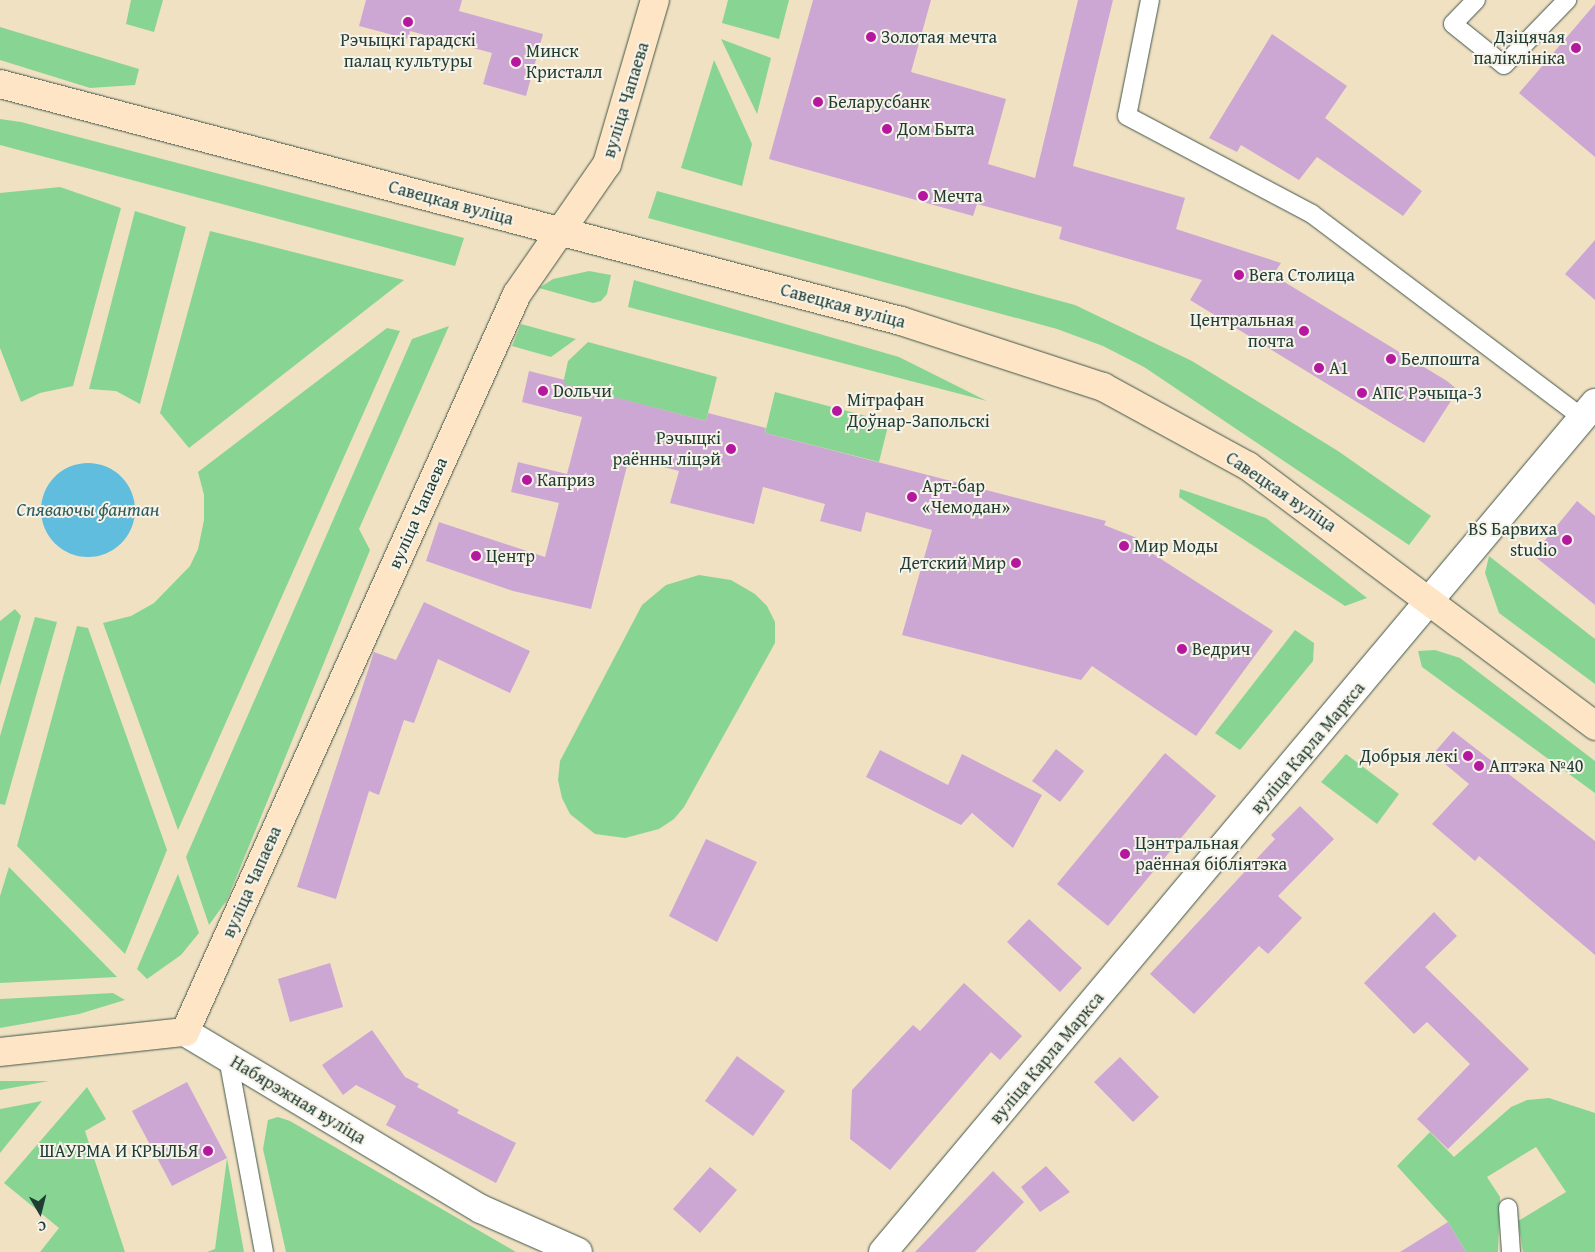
<!DOCTYPE html>
<html>
<head>
<meta charset="utf-8">
<style>
  body { margin:0 }
  #map { position:relative; width:1595px; height:1252px; overflow:hidden; background:#f1e1c3; font-family:"Gentium Book Plus",serif }
  div>[style] { position:absolute }
  .green>* { inset:0; background:#88d593 }
  .water>* { inset:0; background:#60bdde }
  .round { border-radius:50% }
  .building>* { inset:0; background:#cda7d3 }
  .roads { filter:drop-shadow(0 0 1px #3e5649) drop-shadow(0 0 1px #3e5649) }
  .lane>* { height:18px; margin:-9px; padding:0 9px; transform-origin:9px; border-radius:9px; background:#fff }
  .street>* { height:28px; margin:-14px; padding:0 14px; transform-origin:14px; border-radius:14px; background:#fff }
  .secondary>* { height:28px; margin:-14px; padding:0 14px; transform-origin:14px; border-radius:14px; background:#fee5c5 }
  .dots>* { width:14px; height:14px; translate:-50% -50%; box-sizing:border-box; border:2px solid #f7f3e8; border-radius:50% }
  span { translate:-50% -50%; white-space:nowrap; text-align:center; line-height:1.15; -webkit-text-stroke:4px #f7f3e8; paint-order:stroke }
  .poi-label { font-size:18px; color:#1f3d34 }
  .left { translate:0 -50%; text-align:left }
  .right { translate:-100% -50%; text-align:right }
  .street-label { font-size:18px; color:#1f3d34 }
  .water-label { font-size:19px; color:#2f5d5e; font-style:italic }
  .north { position:absolute; left:15px; top:1187px; width:50px; height:50px; -webkit-text-stroke:4px #f7f3e8; paint-order:stroke; rotate:172deg; font-size:14px; font-weight:700; line-height:20px; text-align:center; color:#1f3d34 }
  .north::after { content:''; display:block; margin:auto; width:18px; height:22px; background:#1f3d34; clip-path:polygon(50% 0,100% 100%,50% 72%,0 100%) }
</style>
</head>
<body>
<div id="map">
  <div class="green">
    <i style="clip-path:polygon(131px 0,163px 0,154px 32px,126px 24px)"></i>
    <i style="clip-path:polygon(728px 0,789px 0,779px 39px,722px 23px)"></i>
    <i style="clip-path:polygon(0 27px,139px 69px,135px 85px,90px 88px,0 60px)"></i>
    <i style="clip-path:polygon(721px 39px,771px 58px,757px 114px)"></i>
    <i style="clip-path:polygon(714px 60px,752px 144px,742px 186px,681px 168px)"></i>
    <i style="clip-path:polygon(0 119px,21px 122px,464px 238px,455px 266px,0 145px)"></i>
    <i style="clip-path:polygon(60px 187px,121px 208px,73px 386px,40px 393px,21px 402px,0 348px,0 193px)"></i>
    <i style="clip-path:polygon(657px 191px,1075px 305px,1192px 361px,1338px 451px,1431px 516px,1409px 545px,1144px 367px,1103px 346px,1057px 329px,648px 218px)"></i>
    <i style="clip-path:polygon(135px 211px,186px 227px,140px 404px,116px 391px,89px 389px)"></i>
    <i style="clip-path:polygon(210px 231px,404px 280px,189px 448px,160px 413px)"></i>
    <i style="clip-path:polygon(589px 271px,611px 275px,607px 294px,601px 301px,593px 303px,539px 288px,553px 279px)"></i>
    <i style="clip-path:polygon(634px 280px,899px 357px,987px 401px,628px 307px)"></i>
    <i style="clip-path:polygon(521px 324px,576px 339px,551px 357px,512px 346px)"></i>
    <i style="clip-path:polygon(449px 326px,359px 529px,370px 550px,227px 900px,209px 925px,186px 857px,412px 339px)"></i>
    <i style="clip-path:polygon(387px 328px,400px 331px,178px 830px,103px 623px,131px 616px,154px 603px,190px 566px,198px 549px,204px 520px,204px 495px,198px 472px)"></i>
    <i style="clip-path:polygon(588px 342px,717px 377px,706px 421px,589px 391px,582px 416px,557px 411px,568px 361px)"></i>
    <i style="clip-path:polygon(775px 392px,889px 422px,879px 462px,765px 433px)"></i>
    <i style="clip-path:polygon(1180px 489px,1266px 518px,1367px 598px,1345px 606px,1179px 497px)"></i>
    <i style="clip-path:polygon(1489px 556px,1595px 639px,1595px 684px,1499px 613px,1485px 573px)"></i>
    <i style="clip-path:polygon(699px 575px,731px 580px,755px 594px,767px 606px,775px 622px,775px 643px,684px 807px,674px 819px,659px 829px,625px 838px,595px 834px,570px 814px,562px 798px,558px 780px,560px 761px,642px 605px,666px 585px)"></i>
    <i style="clip-path:polygon(15px 609px,21px 616px,0 686px,0 621px)"></i>
    <i style="clip-path:polygon(35px 617px,57px 622px,5px 805px,0 804px,0 736px)"></i>
    <i style="clip-path:polygon(77px 626px,88px 628px,167px 850px,125px 954px,17px 846px)"></i>
    <i style="clip-path:polygon(1295px 630px,1314px 643px,1313px 661px,1240px 750px,1215px 733px)"></i>
    <i style="clip-path:polygon(1435px 650px,1460px 658px,1595px 761px,1595px 793px,1422px 667px,1418px 651px)"></i>
    <i style="clip-path:polygon(1346px 754px,1399px 794px,1377px 824px,1321px 782px)"></i>
    <i style="clip-path:polygon(9px 867px,117px 977px,0 983px,0 896px)"></i>
    <i style="clip-path:polygon(178px 874px,199px 933px,181px 955px,147px 979px,137px 969px)"></i>
    <i style="clip-path:polygon(113px 993px,125px 1000px,79px 1014px,0 1028px,0 999px)"></i>
    <i style="clip-path:polygon(0 1081px,49px 1081px,0 1090px)"></i>
    <i style="clip-path:polygon(87px 1087px,106px 1119px,85px 1131px,125px 1252px,40px 1252px,59px 1228px,4px 1183px)"></i>
    <i style="clip-path:polygon(1549px 1098px,1595px 1113px,1595px 1252px,1523px 1252px,1518px 1221px,1566px 1192px,1536px 1147px,1487px 1177px,1500px 1197px,1498px 1252px,1466px 1252px,1448px 1222px,1397px 1166px,1430px 1132px,1454px 1157px,1511px 1107px,1527px 1100px)"></i>
    <i style="clip-path:polygon(42px 1101px,0 1153px,0 1109px)"></i>
    <i style="clip-path:polygon(278px 1117px,290px 1121px,516px 1252px,286px 1252px,263px 1149px,268px 1120px)"></i>
    <i style="clip-path:polygon(227px 1158px,244px 1252px,207px 1252px,215px 1249px)"></i>
  </div>
  <div class="water">
    <i class="round" style="left:41px;top:463px;width:94px;height:94px"></i>
  </div>
  <div class="building">
    <i style="clip-path:polygon(366px 0,462px 0,459px 11px,543px 34px,526px 96px,483px 84px,492px 53px,410px 31px,408px 39px,359px 26px)"></i>
    <i style="clip-path:polygon(813px 0,931px 0,911px 72px,1006px 99px,988px 164px,1035px 178px,1078px 0,1113px 0,1073px 166px,1185px 198px,1176px 229px,1281px 263px,1273px 275px,1447px 381px,1458px 390px,1424px 443px,1190px 300px,1202px 280px,1059px 239px,1062px 227px,977px 204px,973px 216px,769px 159px)"></i>
    <i style="clip-path:polygon(1595px 4px,1595px 157px,1519px 93px)"></i>
    <i style="clip-path:polygon(1272px 34px,1347px 86px,1325px 118px,1422px 191px,1403px 216px,1317px 157px,1299px 180px,1241px 145px,1237px 152px,1209px 138px)"></i>
    <i style="clip-path:polygon(1595px 240px,1595px 300px,1565px 274px)"></i>
    <i style="clip-path:polygon(529px 371px,565px 380px,564px 384px,706px 421px,708px 413px,766px 428px,765px 433px,1106px 521px,1104px 525px,1137px 538px,1136px 543px,1273px 631px,1196px 736px,1092px 666px,1081px 680px,902px 635px,932px 530px,866px 512px,861px 532px,820px 521px,825px 504px,763px 487px,754px 524px,670px 503px,679px 471px,629px 458px,591px 609px,513px 591px,426px 561px,439px 522px,545px 557px,559px 503px,511px 492px,518px 462px,567px 474px,582px 417px,522px 402px)"></i>
    <i style="clip-path:polygon(1577px 501px,1595px 516px,1595px 605px,1533px 555px)"></i>
    <i style="clip-path:polygon(424px 602px,530px 651px,510px 693px,438px 659px,414px 723px,404px 720px,379px 795px,369px 791px,336px 899px,297px 887px,374px 652px,396px 660px)"></i>
    <i style="clip-path:polygon(1453px 731px,1595px 841px,1595px 955px,1479px 856px,1475px 861px,1432px 824px,1469px 784px,1433px 754px)"></i>
    <i style="clip-path:polygon(1056px 749px,1084px 771px,1060px 802px,1032px 781px)"></i>
    <i style="clip-path:polygon(880px 750px,948px 785px,962px 754px,1042px 795px,1013px 848px,972px 813px,961px 825px,866px 777px)"></i>
    <i style="clip-path:polygon(1165px 753px,1216px 796px,1108px 926px,1057px 884px)"></i>
    <i style="clip-path:polygon(1300px 806px,1334px 839px,1278px 896px,1302px 918px,1268px 954px,1259px 946px,1194px 1014px,1150px 974px,1275px 839px,1271px 835px)"></i>
    <i style="clip-path:polygon(706px 839px,757px 862px,717px 942px,669px 916px)"></i>
    <i style="clip-path:polygon(1434px 912px,1457px 936px,1425px 967px,1529px 1069px,1448px 1149px,1417px 1119px,1470px 1064px,1427px 1022px,1414px 1034px,1364px 983px)"></i>
    <i style="clip-path:polygon(1029px 919px,1082px 968px,1060px 992px,1007px 942px)"></i>
    <i style="clip-path:polygon(330px 963px,343px 1007px,290px 1022px,278px 979px)"></i>
    <i style="clip-path:polygon(964px 983px,1022px 1036px,1000px 1060px,991px 1052px,890px 1170px,850px 1139px,852px 1090px,913px 1025px,920px 1031px)"></i>
    <i style="clip-path:polygon(372px 1030px,405px 1077px,419px 1084px,417px 1087px,459px 1110px,457px 1113px,516px 1143px,496px 1183px,386px 1125px,396px 1106px,356px 1085px,343px 1095px,322px 1065px)"></i>
    <i style="clip-path:polygon(737px 1056px,785px 1091px,753px 1136px,705px 1101px)"></i>
    <i style="clip-path:polygon(1120px 1057px,1159px 1097px,1133px 1122px,1094px 1082px)"></i>
    <i style="clip-path:polygon(187px 1082px,227px 1158px,172px 1186px,132px 1111px)"></i>
    <i style="clip-path:polygon(1046px 1166px,1070px 1192px,1040px 1212px,1021px 1187px)"></i>
    <i style="clip-path:polygon(710px 1167px,737px 1190px,700px 1233px,673px 1209px)"></i>
    <i style="clip-path:polygon(993px 1171px,1024px 1202px,975px 1252px,915px 1252px)"></i>
    <i style="clip-path:polygon(1448px 1222px,1466px 1252px,1400px 1252px)"></i>
  </div>
  <div class="roads">
    <div class="lane">
      <i style="left:1150px;top:0;width:118px;rotate:101.2deg"></i>
      <i style="left:1127px;top:116px;width:209px;rotate:27.9deg"></i>
      <i style="left:1312px;top:214px;width:339px;rotate:37deg"></i>
      <i style="left:1476px;top:0;width:33px;rotate:134deg"></i>
      <i style="left:1453px;top:24px;width:65px;rotate:38.8deg"></i>
      <i style="left:1504px;top:65px;width:91px;rotate:-45.9deg"></i>
      <i style="left:228px;top:1058px;width:197px;rotate:79.5deg"></i>
      <i style="left:1508px;top:1208px;width:44px;rotate:86.1deg"></i>
    </div>
    <div class="street">
      <i style="left:185px;top:1032px;width:345px;rotate:30.9deg"></i>
      <i style="left:481px;top:1209px;width:106px;rotate:23.9deg"></i>
      <i style="left:883px;top:1252px;width:1108px;rotate:-50.02deg"></i>
    </div>
    <div class="secondary">
      <i style="left:0;top:84px;width:932px;rotate:14.74deg"></i>
      <i style="left:901px;top:321px;width:213px;rotate:18.1deg"></i>
      <i style="left:1103px;top:387px;width:165px;rotate:28.6deg"></i>
      <i style="left:1248px;top:466px;width:434px;rotate:36.8deg"></i>
      <i style="left:0;top:1052px;width:186px;rotate:-6.2deg"></i>
      <i style="left:185px;top:1032px;width:809px;rotate:-65.78deg"></i>
      <i style="left:517px;top:294px;width:158px;rotate:-55.3deg"></i>
      <i style="left:607px;top:164px;width:171px;rotate:-73.7deg"></i>
    </div>
  </div>
  <div class="dots">
    <i style="left:408px;top:22px;background:#b5179e"></i>
    <i style="left:871px;top:37px;background:#b5179e"></i>
    <i style="left:1576px;top:48px;background:#b5179e"></i>
    <i style="left:516px;top:62px;background:#b5179e"></i>
    <i style="left:818px;top:102px;background:#b5179e"></i>
    <i style="left:887px;top:129px;background:#b5179e"></i>
    <i style="left:923px;top:196px;background:#b5179e"></i>
    <i style="left:1239px;top:275px;background:#b5179e"></i>
    <i style="left:1304px;top:331px;background:#b5179e"></i>
    <i style="left:1391px;top:359px;background:#b5179e"></i>
    <i style="left:1319px;top:368px;background:#b5179e"></i>
    <i style="left:543px;top:391px;background:#b5179e"></i>
    <i style="left:1362px;top:393px;background:#b5179e"></i>
    <i style="left:837px;top:411px;background:#b5179e"></i>
    <i style="left:731px;top:449px;background:#b5179e"></i>
    <i style="left:527px;top:480px;background:#b5179e"></i>
    <i style="left:912px;top:497px;background:#b5179e"></i>
    <i style="left:1567px;top:540px;background:#b5179e"></i>
    <i style="left:1124px;top:546px;background:#b5179e"></i>
    <i style="left:476px;top:556px;background:#b5179e"></i>
    <i style="left:1016px;top:563px;background:#b5179e"></i>
    <i style="left:1182px;top:649px;background:#b5179e"></i>
    <i style="left:1468px;top:756px;background:#b5179e"></i>
    <i style="left:1479px;top:766px;background:#b5179e"></i>
    <i style="left:1125px;top:854px;background:#b5179e"></i>
    <i style="left:208px;top:1151px;background:#b5179e"></i>
  </div>
  <div class="poi-label">
    <span class="left" style="left:881px;top:37px">Золотая мечта</span>
    <span class="right" style="left:1565px;top:48px">Дзіцячая<br>паліклініка</span>
    <span style="left:408px;top:51px">Рэчыцкі гарадскі<br>палац культуры</span>
    <span class="left" style="left:526px;top:62px">Минск<br>Кристалл</span>
    <span class="left" style="left:828px;top:102px">Беларусбанк</span>
    <span class="left" style="left:897px;top:129px">Дом Быта</span>
    <span class="left" style="left:933px;top:196px">Мечта</span>
    <span class="left" style="left:1249px;top:275px">Вега Столица</span>
    <span class="right" style="left:1294px;top:331px">Центральная<br>почта</span>
    <span class="left" style="left:1401px;top:359px">Белпошта</span>
    <span class="left" style="left:1329px;top:368px">A1</span>
    <span class="left" style="left:553px;top:391px">Doльчи</span>
    <span class="left" style="left:1372px;top:393px">АПС Рэчыца-3</span>
    <span class="left" style="left:847px;top:411px">Мітрафан<br>Доўнар-Запольскі</span>
    <span class="right" style="left:721px;top:449px">Рэчыцкі<br>раённы ліцэй</span>
    <span class="left" style="left:537px;top:480px">Каприз</span>
    <span class="left" style="left:922px;top:497px">Арт-бар<br>«Чемодан»</span>
    <span class="right" style="left:1557px;top:540px">BS Барвиха<br>studio</span>
    <span class="left" style="left:1134px;top:546px">Мир Моды</span>
    <span class="left" style="left:486px;top:556px">Центр</span>
    <span class="right" style="left:1006px;top:563px">Детский Мир</span>
    <span class="left" style="left:1192px;top:649px">Ведрич</span>
    <span class="right" style="left:1458px;top:756px">Добрыя лекі</span>
    <span class="left" style="left:1489px;top:766px">Аптэка №40</span>
    <span class="left" style="left:1135px;top:854px">Цэнтральная<br>раённая бібліятэка</span>
    <span class="right" style="left:198px;top:1151px">ШАУРМА И КРЫЛЬЯ</span>
  </div>
  <div class="street-label">
    <span style="left:626px;top:100px;rotate:-73deg">вуліца Чапаева</span>
    <span style="left:451px;top:203px;rotate:15deg">Савецкая вуліца</span>
    <span style="left:843px;top:306px;rotate:15deg">Савецкая вуліца</span>
    <span style="left:1281px;top:492px;rotate:34deg">Савецкая вуліца</span>
    <span style="left:418px;top:513px;rotate:-66deg">вуліца Чапаева</span>
    <span style="left:1308px;top:748px;rotate:-50deg">вуліца Карла Маркса</span>
    <span style="left:252px;top:882px;rotate:-66deg">вуліца Чапаева</span>
    <span style="left:1047px;top:1058px;rotate:-50deg">вуліца Карла Маркса</span>
    <span style="left:298px;top:1100px;rotate:31deg">Набярэжная вуліца</span>
  </div>
  <div class="water-label">
    <span style="left:88px;top:510px">Спяваючы фантан</span>
  </div>
  <div class="north">С</div>
</div>
</body>
</html>
